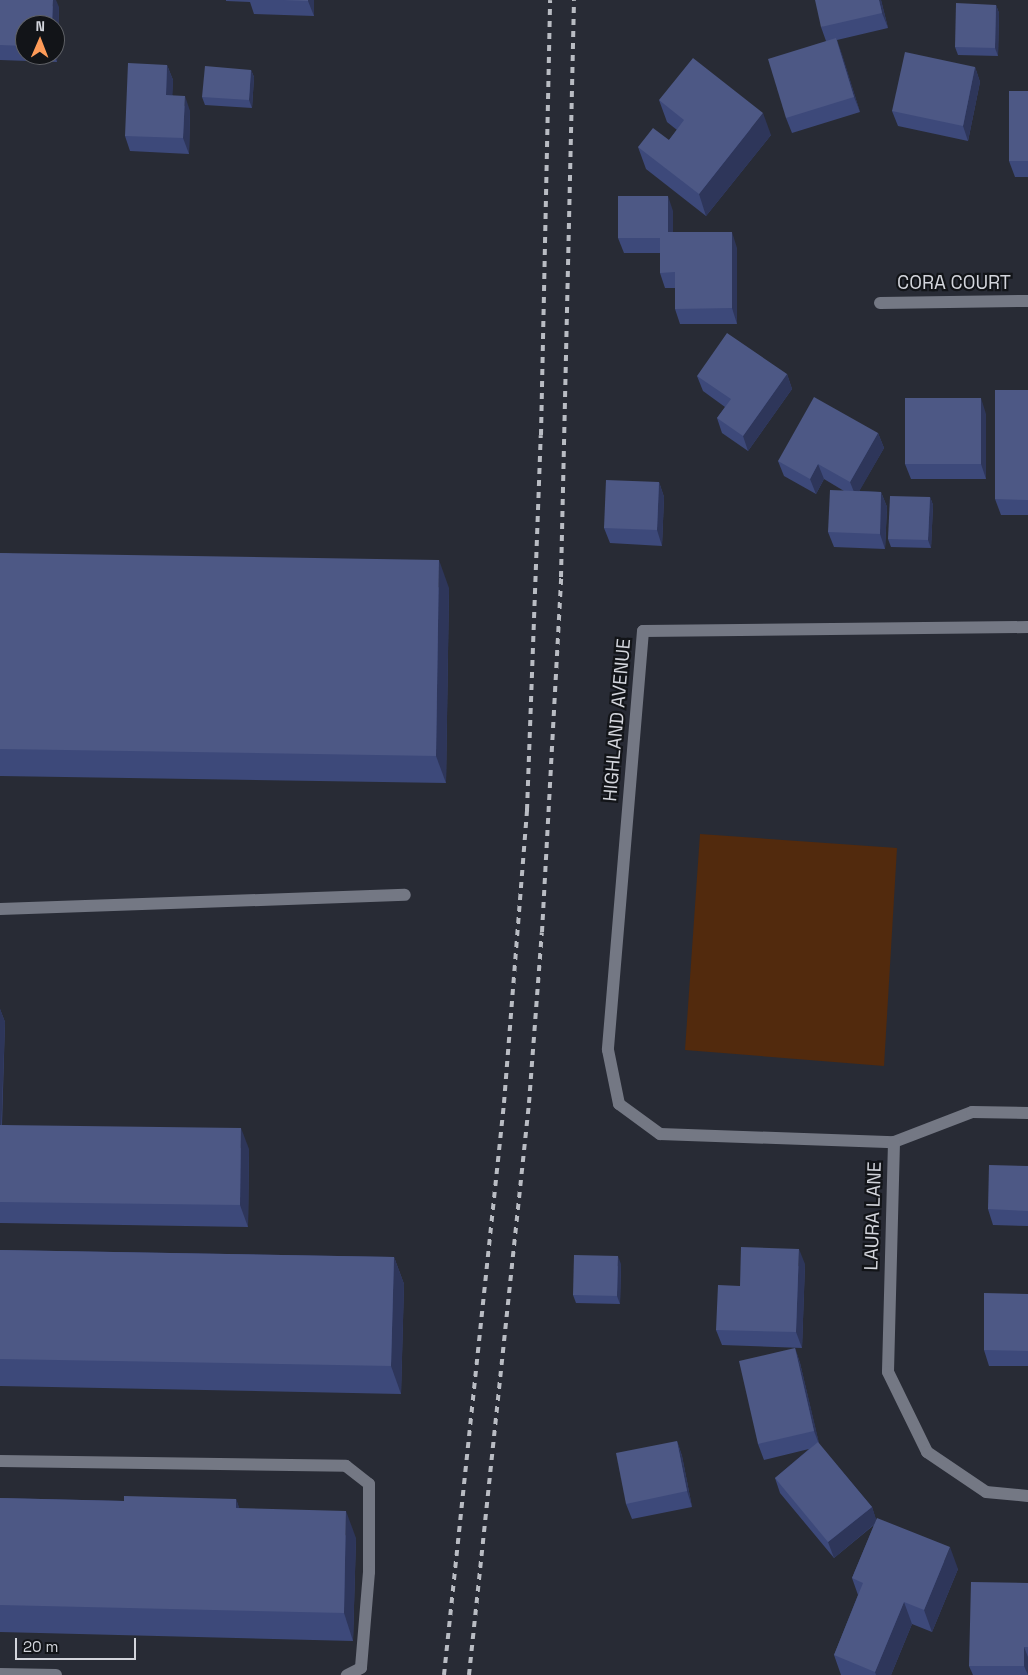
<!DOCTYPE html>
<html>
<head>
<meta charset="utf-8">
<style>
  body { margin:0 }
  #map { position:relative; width:1028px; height:1675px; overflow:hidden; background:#282b35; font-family:"Space Grotesk",sans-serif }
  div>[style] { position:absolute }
  .green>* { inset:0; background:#522a0d }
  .minor>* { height:12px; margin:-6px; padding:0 6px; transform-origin:6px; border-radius:6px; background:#747884 }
  .rail>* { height:4px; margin-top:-2px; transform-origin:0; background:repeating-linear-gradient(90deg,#b9bcc3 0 6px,transparent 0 12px) }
  .wall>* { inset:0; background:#3d497a }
  .shaded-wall>* { inset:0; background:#2e365a }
  .building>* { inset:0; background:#4d5885 }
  span { translate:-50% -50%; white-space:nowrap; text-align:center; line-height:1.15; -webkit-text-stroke:4.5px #121418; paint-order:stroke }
  .street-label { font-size:19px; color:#d3d5dc }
  .north { position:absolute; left:15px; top:15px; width:50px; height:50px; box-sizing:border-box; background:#121418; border:1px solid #5f6166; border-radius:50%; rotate:1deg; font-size:14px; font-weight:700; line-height:20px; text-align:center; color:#d3d5dc }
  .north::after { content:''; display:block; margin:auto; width:18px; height:22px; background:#fe9b58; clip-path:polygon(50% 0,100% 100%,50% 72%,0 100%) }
  .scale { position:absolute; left:15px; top:1638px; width:121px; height:22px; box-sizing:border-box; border:2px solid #d3d5dc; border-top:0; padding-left:6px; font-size:15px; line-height:18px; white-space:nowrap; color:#d3d5dc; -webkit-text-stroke:4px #121418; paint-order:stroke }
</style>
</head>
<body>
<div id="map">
  <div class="green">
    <i style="clip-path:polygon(700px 834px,897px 848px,884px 1066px,685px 1050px)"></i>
  </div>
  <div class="minor">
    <i style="left:880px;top:303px;width:148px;rotate:-0.8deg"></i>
    <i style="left:1028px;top:627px;width:385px;rotate:179.4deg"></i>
    <i style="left:643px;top:631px;width:420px;rotate:94.8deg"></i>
    <i style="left:608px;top:1050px;width:55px;rotate:78.5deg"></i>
    <i style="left:619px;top:1104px;width:51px;rotate:36.2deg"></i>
    <i style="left:660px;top:1134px;width:234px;rotate:2deg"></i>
    <i style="left:894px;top:1142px;width:84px;rotate:-21deg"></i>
    <i style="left:972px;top:1112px;width:56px;rotate:1deg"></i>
    <i style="left:0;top:909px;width:405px;rotate:-2deg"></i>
    <i style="left:894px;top:1142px;width:230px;rotate:91.5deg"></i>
    <i style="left:888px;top:1372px;width:89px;rotate:64deg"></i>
    <i style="left:927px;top:1452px;width:71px;rotate:34.1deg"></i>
    <i style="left:986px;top:1492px;width:42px;rotate:5.4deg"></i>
    <i style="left:0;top:1461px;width:346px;rotate:0.8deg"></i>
    <i style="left:346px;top:1466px;width:29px;rotate:38deg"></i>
    <i style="left:369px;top:1484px;width:88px;rotate:90deg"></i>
    <i style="left:369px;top:1572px;width:96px;rotate:94.8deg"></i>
    <i style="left:361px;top:1668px;width:16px;rotate:153deg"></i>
    <i style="left:0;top:1674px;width:56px;rotate:1deg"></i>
  </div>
  <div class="rail">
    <i style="left:444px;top:1675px;width:575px;rotate:-84.01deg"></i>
    <i style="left:504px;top:1103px;width:294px;rotate:-85.5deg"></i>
    <i style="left:527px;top:810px;width:375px;rotate:-87.9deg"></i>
    <i style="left:541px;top:435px;width:435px;rotate:-88.8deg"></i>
    <i style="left:469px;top:1675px;width:575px;rotate:-84.01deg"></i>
    <i style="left:529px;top:1103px;width:171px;rotate:-85.7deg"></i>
    <i style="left:542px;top:932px;width:356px;rotate:-86.9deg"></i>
    <i style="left:561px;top:577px;width:577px;rotate:-88.71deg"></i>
  </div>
  <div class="wall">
    <i style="clip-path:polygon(evenodd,0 0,59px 7px,57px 62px,0 60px,0 0,25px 25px,55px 25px,55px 55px,25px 55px,25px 25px)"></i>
    <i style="clip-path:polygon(226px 0,314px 0,314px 16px,254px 14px,250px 2px,226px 1px)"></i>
    <i style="clip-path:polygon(881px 0,888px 28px,837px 40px,860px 112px,792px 133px,786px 118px,826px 41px,821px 27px)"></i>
    <i style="clip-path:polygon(996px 5px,999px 13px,998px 56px,958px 55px,955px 47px)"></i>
    <i style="clip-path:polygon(167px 65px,173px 80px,172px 95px,190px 111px,189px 154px,130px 151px,125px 136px)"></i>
    <i style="clip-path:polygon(975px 67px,980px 82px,968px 141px,898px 126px,892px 111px)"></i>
    <i style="clip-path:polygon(251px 70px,254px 77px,252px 108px,205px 105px,202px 97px)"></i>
    <i style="clip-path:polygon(1028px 91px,1028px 177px,1015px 177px,1009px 161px)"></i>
    <i style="clip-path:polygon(659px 100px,771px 135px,706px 216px,646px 169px,638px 147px,669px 140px,677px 130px,667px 122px)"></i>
    <i style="clip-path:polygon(673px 211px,673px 232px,737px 248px,737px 324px,680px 324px,675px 309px,675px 288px,665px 288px,660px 273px,660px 253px,624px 253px,618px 238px)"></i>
    <i style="clip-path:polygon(787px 374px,792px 389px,748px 451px,722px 433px,717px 418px,725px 407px,703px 391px,697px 376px)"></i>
    <i style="clip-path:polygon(1028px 390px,1028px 515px,1001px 515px,995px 499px)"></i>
    <i style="clip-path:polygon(986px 414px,986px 479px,911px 479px,905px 464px)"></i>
    <i style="clip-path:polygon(878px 433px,884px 448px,859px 491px,881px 492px,887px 507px,885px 549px,834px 547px,828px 532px,844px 491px,824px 479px,816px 494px,784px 476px,778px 461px)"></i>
    <i style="clip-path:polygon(659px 482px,664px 497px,662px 546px,610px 543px,604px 528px)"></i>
    <i style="clip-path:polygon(930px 497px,933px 505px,931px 548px,891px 547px,888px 539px)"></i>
    <i style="clip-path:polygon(0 553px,449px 588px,446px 783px,0 776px)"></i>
    <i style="clip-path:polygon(0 1009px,5px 1022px,2px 1125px,249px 1149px,248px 1227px,0 1223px)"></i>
    <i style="clip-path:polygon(1028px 1166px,1028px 1226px,993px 1225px,988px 1209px)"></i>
    <i style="clip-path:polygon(0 1250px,394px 1257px,404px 1284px,401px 1394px,0 1386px)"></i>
    <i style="clip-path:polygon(621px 1264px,620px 1304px,576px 1303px,573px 1295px)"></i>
    <i style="clip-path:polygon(805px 1264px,802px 1348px,722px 1345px,716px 1330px,740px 1286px)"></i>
    <i style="clip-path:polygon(1028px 1294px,1028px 1366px,989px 1366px,984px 1350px)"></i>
    <i style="clip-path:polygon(795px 1348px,800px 1363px,819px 1444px,872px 1507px,876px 1520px,958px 1569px,932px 1632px,912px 1624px,891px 1675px,841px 1675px,834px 1655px,858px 1595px,852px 1578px,874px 1525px,834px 1558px,780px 1493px,775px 1478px,809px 1449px,764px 1460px,758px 1444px)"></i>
    <i style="clip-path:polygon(677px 1441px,682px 1456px,692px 1507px,632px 1519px,626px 1504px)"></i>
    <i style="clip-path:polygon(0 1498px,124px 1501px,236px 1499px,239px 1508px,356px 1538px,353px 1641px,0 1632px)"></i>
    <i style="clip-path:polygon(1028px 1583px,1028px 1675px,973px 1675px,969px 1666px)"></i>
  </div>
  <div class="shaded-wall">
    <i style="clip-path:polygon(53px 0,56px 0,59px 7px,57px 62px,54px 55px,55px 25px,52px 25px)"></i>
    <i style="clip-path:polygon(308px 0,314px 0,314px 16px,308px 1px)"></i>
    <i style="clip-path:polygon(879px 0,881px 0,888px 28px,882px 13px)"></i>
    <i style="clip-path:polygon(996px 5px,999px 13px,998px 56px,995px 48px)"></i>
    <i style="clip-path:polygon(836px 38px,842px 54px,860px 112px,854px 97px)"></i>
    <i style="clip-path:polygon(167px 65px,173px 80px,172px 110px,166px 95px)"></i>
    <i style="clip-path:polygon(975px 67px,980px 82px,968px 141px,963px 126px)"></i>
    <i style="clip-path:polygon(251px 70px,254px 77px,252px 108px,249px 100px)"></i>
    <i style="clip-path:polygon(185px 96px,190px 111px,189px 154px,183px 138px)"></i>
    <i style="clip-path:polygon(763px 113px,771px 135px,706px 216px,699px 194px)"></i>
    <i style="clip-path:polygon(668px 196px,673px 211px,673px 247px,668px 232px)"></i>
    <i style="clip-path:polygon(732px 232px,737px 248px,737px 324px,732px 308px)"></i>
    <i style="clip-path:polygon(787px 374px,792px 389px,748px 451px,743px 436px)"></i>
    <i style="clip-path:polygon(981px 398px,986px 414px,986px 479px,981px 464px)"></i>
    <i style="clip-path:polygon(878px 433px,884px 448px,856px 497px,850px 482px)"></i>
    <i style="clip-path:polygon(818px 464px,824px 479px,816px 494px,810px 479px)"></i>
    <i style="clip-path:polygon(659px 482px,664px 497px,662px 546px,657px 530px)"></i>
    <i style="clip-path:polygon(881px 492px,887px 507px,885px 549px,880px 534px)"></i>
    <i style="clip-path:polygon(930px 497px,933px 505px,931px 548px,928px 540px)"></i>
    <i style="clip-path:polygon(439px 560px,449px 588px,446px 783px,436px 756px)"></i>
    <i style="clip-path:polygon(0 1009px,5px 1022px,1px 1136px,0 1133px)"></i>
    <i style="clip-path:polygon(241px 1128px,249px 1149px,248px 1227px,240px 1205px)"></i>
    <i style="clip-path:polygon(799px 1249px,805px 1264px,802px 1348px,796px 1332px)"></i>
    <i style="clip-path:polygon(618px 1256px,621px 1264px,620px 1304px,617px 1296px)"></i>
    <i style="clip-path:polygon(394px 1257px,404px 1284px,401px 1394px,391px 1366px)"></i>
    <i style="clip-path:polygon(795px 1348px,800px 1363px,820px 1447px,814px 1431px)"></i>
    <i style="clip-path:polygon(677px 1441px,682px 1456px,692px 1507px,687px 1491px)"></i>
    <i style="clip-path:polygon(236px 1499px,246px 1526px,236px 1508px)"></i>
    <i style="clip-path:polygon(872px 1507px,877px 1522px,834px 1558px,828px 1542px)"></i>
    <i style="clip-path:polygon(346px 1511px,356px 1538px,353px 1641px,344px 1613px)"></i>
    <i style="clip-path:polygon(950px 1547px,958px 1569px,932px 1632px,924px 1610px)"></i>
    <i style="clip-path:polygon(904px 1602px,912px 1624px,891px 1675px,876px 1675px,875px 1672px)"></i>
    <i style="clip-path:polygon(1024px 1647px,1028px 1657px,1028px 1675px,1024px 1666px)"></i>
  </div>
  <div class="building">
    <i style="clip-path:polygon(0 0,53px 0,52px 25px,25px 25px,25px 46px,0 45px)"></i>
    <i style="clip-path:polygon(283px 0,308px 0,308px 1px)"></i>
    <i style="clip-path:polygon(815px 0,879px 0,882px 13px,821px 27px)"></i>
    <i style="clip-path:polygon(956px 3px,996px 5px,995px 48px,955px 47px)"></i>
    <i style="clip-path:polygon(836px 38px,854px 97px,786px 118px,768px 59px)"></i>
    <i style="clip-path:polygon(905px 52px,975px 67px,963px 126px,892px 111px)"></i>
    <i style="clip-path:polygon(693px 58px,763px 113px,699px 194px,638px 147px,653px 128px,669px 140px,684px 120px,659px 100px)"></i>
    <i style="clip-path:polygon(128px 63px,167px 65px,166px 95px,185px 96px,183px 138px,125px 136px)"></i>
    <i style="clip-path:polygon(205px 66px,251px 70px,249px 100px,202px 97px)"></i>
    <i style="clip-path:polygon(1009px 91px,1028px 91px,1028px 161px,1009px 161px)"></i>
    <i style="clip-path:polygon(618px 196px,668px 196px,668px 232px,732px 232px,732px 308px,675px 309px,675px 272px,660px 273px,660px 238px,618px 238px)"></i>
    <i style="clip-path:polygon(727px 333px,787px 374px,743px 436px,717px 418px,731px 399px,697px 376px)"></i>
    <i style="clip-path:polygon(995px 390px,1028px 390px,1028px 500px,995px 499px)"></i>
    <i style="clip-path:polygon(814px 397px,878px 433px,850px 482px,818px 464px,810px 479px,778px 461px)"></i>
    <i style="clip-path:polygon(905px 398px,981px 398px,981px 464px,905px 464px)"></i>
    <i style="clip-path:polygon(606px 480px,659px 482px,657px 530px,604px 528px)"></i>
    <i style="clip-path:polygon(830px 490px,881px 492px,880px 534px,828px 532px)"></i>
    <i style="clip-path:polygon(890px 496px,930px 497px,928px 540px,888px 539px)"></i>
    <i style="clip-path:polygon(0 553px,439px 560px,436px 756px,0 749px)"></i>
    <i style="clip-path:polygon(0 1125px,241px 1128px,240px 1205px,0 1202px)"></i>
    <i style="clip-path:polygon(989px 1165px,1028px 1166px,1028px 1211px,988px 1209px)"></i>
    <i style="clip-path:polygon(741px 1247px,799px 1249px,796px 1332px,716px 1330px,718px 1285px,740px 1286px)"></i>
    <i style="clip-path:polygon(0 1250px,394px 1257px,391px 1366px,0 1359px)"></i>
    <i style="clip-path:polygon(574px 1255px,618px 1256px,617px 1296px,573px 1295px)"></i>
    <i style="clip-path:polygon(984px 1293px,1028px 1294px,1028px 1351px,984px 1350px)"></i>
    <i style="clip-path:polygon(795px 1348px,814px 1431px,758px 1444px,739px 1361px)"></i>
    <i style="clip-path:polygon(677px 1441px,687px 1491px,626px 1504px,616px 1453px)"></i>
    <i style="clip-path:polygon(818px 1442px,872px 1507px,828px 1542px,775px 1478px)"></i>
    <i style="clip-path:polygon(124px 1496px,236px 1499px,236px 1508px,346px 1511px,344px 1613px,0 1605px,0 1498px,124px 1501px)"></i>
    <i style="clip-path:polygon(877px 1518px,950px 1547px,924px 1610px,904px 1602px,875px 1672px,834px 1655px,863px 1583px,852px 1578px)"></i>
    <i style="clip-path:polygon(971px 1582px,1028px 1583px,1028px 1647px,1024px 1647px,1024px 1666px,969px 1666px)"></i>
  </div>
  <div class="street-label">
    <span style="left:954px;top:283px">CORA COURT</span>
    <span style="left:617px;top:720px;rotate:-85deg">HIGHLAND AVENUE</span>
    <span style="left:873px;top:1216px;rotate:-88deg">LAURA LANE</span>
  </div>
  <div class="north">N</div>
  <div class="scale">20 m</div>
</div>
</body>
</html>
